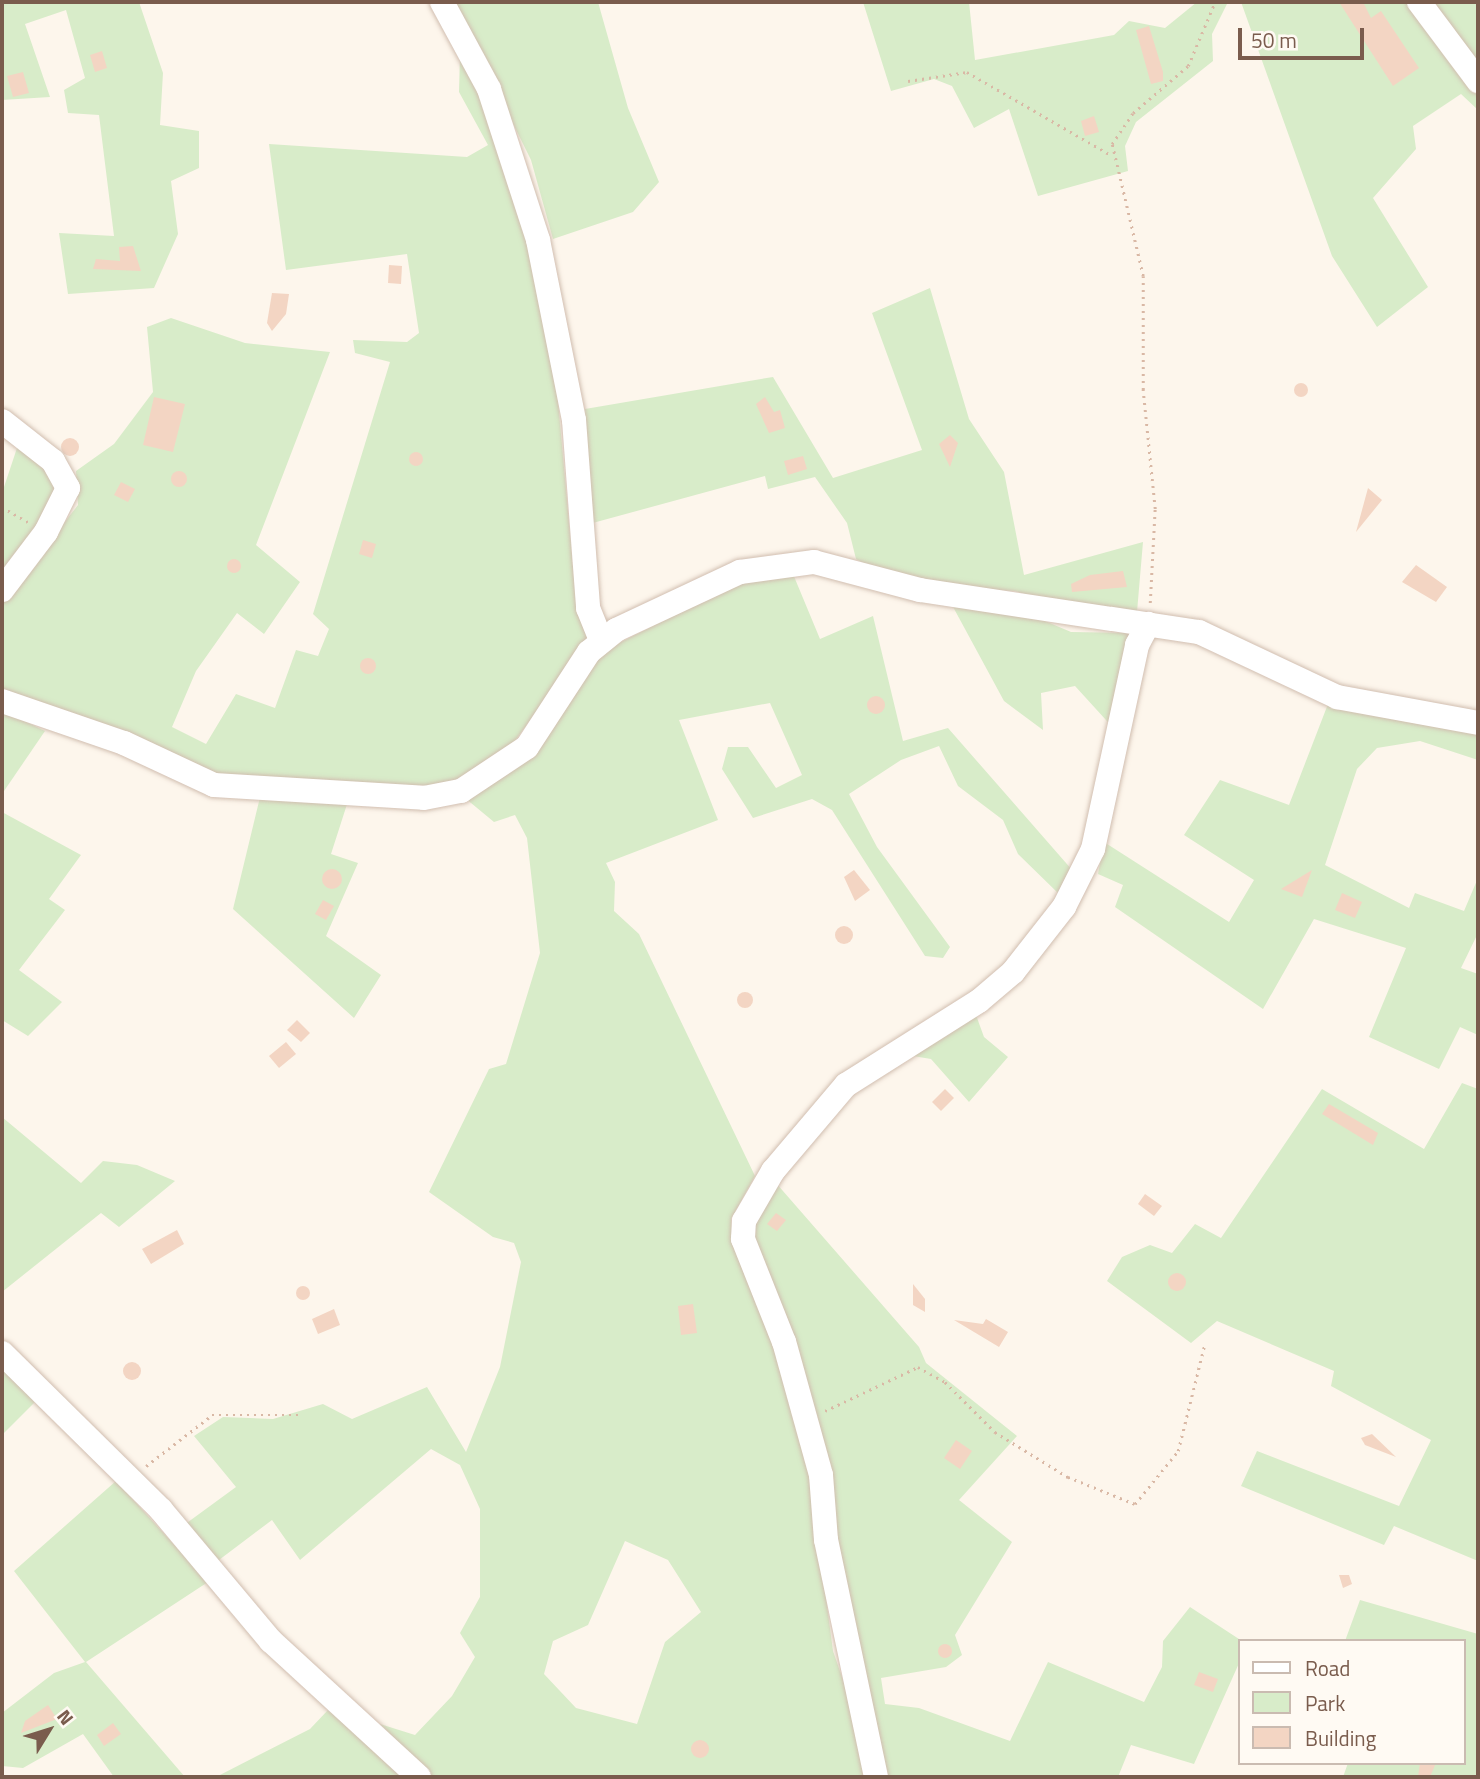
<!DOCTYPE html>
<html>
<head>
<meta charset="utf-8">
<style>
  body { margin:0 }
  #map { position:relative; width:1480px; height:1779px; overflow:hidden; background:#fdf6ec; font-family:"Titillium Web",sans-serif }
  div>[style] { position:absolute }
  .green>* { inset:0; background:#d8ecc9 }
  .building>* { inset:0; background:#f3d5c3 }
  .round { border-radius:50% }
  .path>* { height:2.5px; margin-top:-1.25px; transform-origin:0; background:repeating-linear-gradient(90deg,#d9b8a5 0 2px,transparent 0 7px) }
  .roads { filter:drop-shadow(0 0 2px #d1beb0) drop-shadow(0 0 2px #d1beb0) }
  .minor>* { height:24px; margin:-12px; padding:0 12px; transform-origin:12px; border-radius:12px; background:#fff }
  span { translate:-50% -50%; white-space:nowrap; text-align:center; line-height:1.15; -webkit-text-stroke:7px #fffaf3; paint-order:stroke }
  .frame { position:absolute; inset:0; border:4px solid #7a5c4d; pointer-events:none }
  .legend { position:absolute; left:1238px; top:1639px; width:228px; height:126px; box-sizing:border-box; background:#fffaf3; border:2px solid #cabbb1; margin:0; padding:9px 12px; list-style:none; font-size:21px; color:#7a5c4d }
  .legend li { display:flex; align-items:center; gap:14px; height:35px }
  .legend b { width:35px; border:2px solid #cabbb1 }
  .north { position:absolute; left:14px; top:1695px; width:70px; height:70px; -webkit-text-stroke:5px #fffaf3; paint-order:stroke; rotate:52deg; font-size:19px; font-weight:700; line-height:28px; text-align:center; color:#7a5c4d }
  .north::after { content:''; display:block; margin:auto; width:24px; height:32px; background:#7a5c4d; clip-path:polygon(50% 0,100% 100%,50% 72%,0 100%) }
  .scale { position:absolute; left:1238px; top:28px; width:126px; height:32px; box-sizing:border-box; border:4px solid #7a5c4d; border-top:0; padding-left:9px; font-size:21px; line-height:24px; white-space:nowrap; color:#7a5c4d; -webkit-text-stroke:5px #fffaf3; paint-order:stroke }
</style>
</head>
<body>
<div id="map">
  <div class="green">
    <i style="clip-path:polygon(2px 2px,139px 2px,163px 73px,160px 125px,199px 131px,199px 168px,171px 181px,178px 234px,154px 288px,68px 294px,59px 233px,114px 236px,99px 115px,68px 113px,64px 90px,85px 78px,66px 10px,25px 24px,50px 97px,2px 100px)"></i>
    <i style="clip-path:polygon(453px 2px,598px 2px,628px 108px,659px 182px,633px 212px,553px 239px,531px 160px)"></i>
    <i style="clip-path:polygon(863px 2px,969px 2px,975px 60px,1114px 35px,1129px 21px,1165px 28px,1197px 2px,1228px 2px,1212px 34px,1213px 61px,1136px 122px,1125px 146px,1128px 171px,1038px 196px,1009px 109px,974px 128px,952px 86px,934px 79px,891px 91px)"></i>
    <i style="clip-path:polygon(1241px 2px,1478px 2px,1478px 110px,1461px 94px,1413px 126px,1416px 149px,1373px 198px,1428px 287px,1377px 327px,1332px 256px)"></i>
    <i style="clip-path:polygon(460px 54px,499px 135px,531px 253px,558px 401px,577px 611px,589px 641px,511px 746px,471px 775px,431px 789px,221px 777px,2px 693px,2px 603px,78px 505px,76px 471px,114px 444px,153px 392px,147px 327px,171px 318px,245px 343px,330px 352px,256px 545px,300px 582px,264px 634px,237px 613px,196px 671px,172px 727px,206px 744px,236px 694px,275px 708px,296px 650px,318px 656px,329px 629px,313px 614px,390px 362px,355px 353px,353px 340px,407px 342px,419px 333px,407px 254px,286px 270px,269px 144px,467px 157px,488px 145px,459px 92px)"></i>
    <i style="clip-path:polygon(930px 288px,969px 419px,1004px 472px,1024px 575px,1143px 542px,1137px 612px,1071px 609px,1015px 591px,939px 587px,888px 576px,856px 559px,847px 523px,815px 477px,768px 489px,765px 476px,589px 524px,585px 409px,773px 377px,833px 478px,922px 450px,872px 313px)"></i>
    <i style="clip-path:polygon(18px 445px,49px 465px,60px 495px,2px 574px,2px 493px)"></i>
    <i style="clip-path:polygon(evenodd,793px 574px,820px 639px,873px 616px,903px 741px,948px 728px,1073px 871px,1060px 895px,1018px 854px,1003px 820px,958px 786px,939px 746px,901px 760px,849px 794px,877px 847px,950px 947px,943px 958px,925px 956px,832px 810px,812px 799px,753px 818px,722px 769px,728px 747px,748px 747px,776px 788px,802px 775px,770px 703px,679px 720px,718px 820px,606px 863px,615px 882px,614px 911px,639px 934px,755px 1176px,731px 1219px,735px 1245px,778px 1344px,809px 1469px,833px 1651px,860px 1729px,868px 1777px,432px 1777px,380px 1724px,415px 1735px,452px 1696px,475px 1657px,460px 1633px,480px 1597px,480px 1509px,460px 1465px,431px 1449px,300px 1560px,272px 1520px,215px 1563px,184px 1525px,236px 1487px,194px 1436px,223px 1417px,273px 1419px,323px 1404px,352px 1419px,427px 1387px,466px 1452px,500px 1367px,521px 1262px,514px 1243px,493px 1237px,429px 1192px,489px 1069px,506px 1064px,540px 953px,527px 838px,515px 815px,494px 822px,465px 798px,601px 652px,745px 580px,793px 574px,625px 1541px,668px 1560px,701px 1612px,665px 1642px,637px 1724px,576px 1708px,544px 1674px,553px 1641px,588px 1625px,625px 1541px)"></i>
    <i style="clip-path:polygon(952px 605px,1019px 610px,1071px 632px,1134px 633px,1116px 731px,1075px 686px,1041px 693px,1043px 730px,1004px 701px)"></i>
    <i style="clip-path:polygon(1328px 704px,1478px 730px,1478px 760px,1420px 741px,1377px 748px,1357px 769px,1325px 865px,1409px 908px,1415px 893px,1464px 911px,1478px 878px,1478px 933px,1461px 968px,1478px 974px,1478px 1035px,1460px 1027px,1439px 1069px,1369px 1037px,1406px 948px,1314px 919px,1263px 1009px,1115px 907px,1123px 885px,1098px 874px,1104px 842px,1229px 922px,1254px 880px,1184px 835px,1220px 780px,1289px 805px)"></i>
    <i style="clip-path:polygon(2px 710px,45px 731px,2px 794px)"></i>
    <i style="clip-path:polygon(261px 793px,349px 798px,331px 854px,358px 863px,326px 936px,381px 975px,354px 1018px,233px 909px)"></i>
    <i style="clip-path:polygon(2px 812px,81px 855px,49px 899px,65px 910px,19px 970px,62px 1002px,28px 1036px,2px 1020px)"></i>
    <i style="clip-path:polygon(976px 1015px,984px 1037px,1008px 1057px,969px 1102px,931px 1059px,913px 1056px)"></i>
    <i style="clip-path:polygon(1462px 1083px,1478px 1089px,1478px 1561px,1394px 1526px,1384px 1545px,1241px 1486px,1257px 1451px,1399px 1506px,1431px 1440px,1331px 1386px,1334px 1371px,1217px 1321px,1191px 1343px,1107px 1281px,1122px 1257px,1150px 1245px,1172px 1253px,1195px 1224px,1221px 1238px,1322px 1089px,1424px 1149px)"></i>
    <i style="clip-path:polygon(2px 1117px,81px 1183px,103px 1161px,137px 1165px,175px 1181px,119px 1227px,101px 1213px,2px 1292px)"></i>
    <i style="clip-path:polygon(776px 1183px,919px 1347px,926px 1363px,1017px 1436px,959px 1500px,1012px 1542px,955px 1635px,962px 1655px,946px 1667px,881px 1678px,885px 1704px,919px 1708px,1010px 1741px,1048px 1662px,1144px 1702px,1162px 1667px,1163px 1641px,1190px 1607px,1242px 1641px,1240px 1661px,1194px 1764px,1131px 1745px,1118px 1777px,885px 1777px,752px 1239px,754px 1218px)"></i>
    <i style="clip-path:polygon(2px 1364px,40px 1397px,2px 1435px)"></i>
    <i style="clip-path:polygon(116px 1481px,208px 1582px,86px 1662px,185px 1777px,114px 1777px,83px 1734px,23px 1768px,2px 1766px,2px 1713px,54px 1673px,85px 1662px,14px 1571px)"></i>
    <i style="clip-path:polygon(1360px 1600px,1478px 1634px,1478px 1777px,1343px 1777px,1348px 1763px,1464px 1763px,1464px 1641px,1345px 1641px)"></i>
    <i style="clip-path:polygon(328px 1710px,406px 1777px,216px 1777px,310px 1729px)"></i>
  </div>
  <div class="building">
    <i style="clip-path:polygon(1339px 2px,1363px 2px,1371px 18px,1381px 11px,1419px 68px,1393px 86px)"></i>
    <i style="clip-path:polygon(1149px 26px,1163px 72px,1163px 81px,1151px 84px,1136px 30px)"></i>
    <i style="clip-path:polygon(102px 51px,107px 68px,95px 72px,90px 55px)"></i>
    <i style="clip-path:polygon(23px 72px,29px 93px,13px 97px,7px 76px)"></i>
    <i style="clip-path:polygon(1094px 116px,1099px 132px,1085px 136px,1081px 121px)"></i>
    <i style="clip-path:polygon(133px 246px,141px 271px,93px 269px,96px 259px,120px 261px,119px 247px)"></i>
    <i style="clip-path:polygon(389px 265px,402px 266px,401px 284px,388px 283px)"></i>
    <i style="clip-path:polygon(272px 293px,289px 294px,286px 314px,272px 331px,267px 323px)"></i>
    <i class="round" style="left:1294px;top:383px;width:14px;height:14px"></i>
    <i style="clip-path:polygon(154px 397px,185px 404px,173px 452px,143px 445px)"></i>
    <i style="clip-path:polygon(765px 397px,774px 412px,780px 410px,785px 428px,769px 433px,756px 404px)"></i>
    <i style="clip-path:polygon(950px 435px,958px 443px,950px 467px,939px 444px)"></i>
    <i class="round" style="left:61px;top:438px;width:18px;height:18px"></i>
    <i class="round" style="left:409px;top:452px;width:14px;height:14px"></i>
    <i style="clip-path:polygon(803px 456px,807px 469px,788px 475px,784px 461px)"></i>
    <i class="round" style="left:171px;top:471px;width:16px;height:16px"></i>
    <i style="clip-path:polygon(121px 482px,135px 489px,128px 502px,114px 495px)"></i>
    <i style="clip-path:polygon(1368px 488px,1382px 500px,1356px 532px)"></i>
    <i style="clip-path:polygon(363px 540px,376px 544px,372px 558px,359px 554px)"></i>
    <i class="round" style="left:227px;top:559px;width:14px;height:14px"></i>
    <i style="clip-path:polygon(1416px 565px,1447px 587px,1436px 602px,1402px 582px)"></i>
    <i style="clip-path:polygon(1123px 571px,1127px 587px,1072px 592px,1071px 584px,1090px 575px)"></i>
    <i class="round" style="left:360px;top:658px;width:16px;height:16px"></i>
    <i class="round" style="left:867px;top:696px;width:18px;height:18px"></i>
    <i class="round" style="left:322px;top:869px;width:20px;height:20px"></i>
    <i style="clip-path:polygon(854px 870px,870px 890px,855px 901px,844px 877px)"></i>
    <i style="clip-path:polygon(1312px 870px,1302px 897px,1281px 889px)"></i>
    <i style="clip-path:polygon(1342px 893px,1362px 902px,1355px 918px,1335px 910px)"></i>
    <i style="clip-path:polygon(323px 900px,334px 906px,326px 920px,315px 914px)"></i>
    <i class="round" style="left:835px;top:926px;width:18px;height:18px"></i>
    <i class="round" style="left:737px;top:992px;width:16px;height:16px"></i>
    <i style="clip-path:polygon(297px 1020px,310px 1033px,301px 1042px,287px 1030px)"></i>
    <i style="clip-path:polygon(286px 1042px,296px 1054px,279px 1068px,269px 1056px)"></i>
    <i style="clip-path:polygon(945px 1089px,954px 1098px,941px 1111px,932px 1102px)"></i>
    <i style="clip-path:polygon(1329px 1104px,1378px 1133px,1373px 1145px,1322px 1114px)"></i>
    <i style="clip-path:polygon(1145px 1194px,1162px 1206px,1154px 1216px,1138px 1204px)"></i>
    <i style="clip-path:polygon(776px 1213px,786px 1220px,777px 1231px,767px 1224px)"></i>
    <i style="clip-path:polygon(177px 1230px,184px 1244px,151px 1264px,142px 1249px)"></i>
    <i class="round" style="left:1168px;top:1273px;width:18px;height:18px"></i>
    <i style="clip-path:polygon(913px 1284px,925px 1299px,925px 1312px,913px 1305px)"></i>
    <i class="round" style="left:296px;top:1286px;width:14px;height:14px"></i>
    <i style="clip-path:polygon(693px 1304px,697px 1333px,681px 1335px,678px 1306px)"></i>
    <i style="clip-path:polygon(334px 1309px,340px 1325px,318px 1334px,312px 1319px)"></i>
    <i style="clip-path:polygon(986px 1319px,1008px 1332px,999px 1347px,954px 1320px,983px 1324px)"></i>
    <i class="round" style="left:123px;top:1362px;width:18px;height:18px"></i>
    <i style="clip-path:polygon(1372px 1434px,1396px 1457px,1365px 1445px,1361px 1438px)"></i>
    <i style="clip-path:polygon(956px 1440px,972px 1451px,960px 1469px,944px 1458px)"></i>
    <i style="clip-path:polygon(1339px 1575px,1349px 1575px,1352px 1584px,1343px 1588px)"></i>
    <i class="round" style="left:938px;top:1644px;width:14px;height:14px"></i>
    <i style="clip-path:polygon(1199px 1672px,1218px 1679px,1213px 1692px,1194px 1685px)"></i>
    <i style="clip-path:polygon(48px 1705px,57px 1719px,21px 1733px,25px 1721px)"></i>
    <i style="clip-path:polygon(113px 1723px,121px 1734px,104px 1746px,97px 1735px)"></i>
    <i class="round" style="left:691px;top:1740px;width:18px;height:18px"></i>
    <i style="clip-path:polygon(1420px 1763px,1436px 1763px,1430px 1777px,1418px 1777px)"></i>
  </div>
  <div class="path">
    <i style="left:908px;top:81px;width:60px;rotate:-8.7deg"></i>
    <i style="left:967px;top:72px;width:166px;rotate:30deg"></i>
    <i style="left:2px;top:507px;width:30px;rotate:30deg"></i>
    <i style="left:1150px;top:603px;width:94px;rotate:-87deg"></i>
    <i style="left:1155px;top:509px;width:120px;rotate:-95.8deg"></i>
    <i style="left:1143px;top:390px;width:114px;rotate:-90deg"></i>
    <i style="left:1143px;top:276px;width:136px;rotate:-103.2deg"></i>
    <i style="left:1112px;top:144px;width:37px;rotate:-56deg"></i>
    <i style="left:1133px;top:113px;width:72px;rotate:-40.5deg"></i>
    <i style="left:1188px;top:66px;width:69px;rotate:-67.1deg"></i>
    <i style="left:825px;top:1411px;width:103px;rotate:-25.3deg"></i>
    <i style="left:918px;top:1367px;width:31px;rotate:29deg"></i>
    <i style="left:945px;top:1382px;width:71px;rotate:45deg"></i>
    <i style="left:995px;top:1432px;width:86px;rotate:31.7deg"></i>
    <i style="left:1068px;top:1477px;width:72px;rotate:21.9deg"></i>
    <i style="left:1135px;top:1504px;width:68px;rotate:-50.9deg"></i>
    <i style="left:1178px;top:1451px;width:111px;rotate:-76deg"></i>
    <i style="left:146px;top:1466px;width:83px;rotate:-37.7deg"></i>
    <i style="left:212px;top:1415px;width:89px"></i>
  </div>
  <div class="roads">
    <div class="minor">
      <i style="left:442px;top:2px;width:99px;rotate:61.6deg"></i>
      <i style="left:489px;top:89px;width:159px;rotate:72deg"></i>
      <i style="left:538px;top:240px;width:184px;rotate:78.7deg"></i>
      <i style="left:574px;top:420px;width:189px;rotate:85.7deg"></i>
      <i style="left:588px;top:608px;width:35px;rotate:68deg"></i>
      <i style="left:1419px;top:2px;width:99px;rotate:53.2deg"></i>
      <i style="left:2px;top:421px;width:65px;rotate:38.1deg"></i>
      <i style="left:53px;top:461px;width:31px;rotate:61deg"></i>
      <i style="left:68px;top:488px;width:49px;rotate:116.6deg"></i>
      <i style="left:46px;top:532px;width:73px;rotate:127.2deg"></i>
      <i style="left:2px;top:701px;width:129px;rotate:19deg"></i>
      <i style="left:124px;top:743px;width:99px;rotate:25deg"></i>
      <i style="left:214px;top:785px;width:210px;rotate:3.5deg"></i>
      <i style="left:424px;top:798px;width:38px;rotate:-11deg"></i>
      <i style="left:461px;top:791px;width:79px;rotate:-33.7deg"></i>
      <i style="left:527px;top:747px;width:113px;rotate:-56.9deg"></i>
      <i style="left:589px;top:652px;width:35px;rotate:-39deg"></i>
      <i style="left:616px;top:630px;width:137px;rotate:-25.1deg"></i>
      <i style="left:740px;top:572px;width:75px;rotate:-7.7deg"></i>
      <i style="left:814px;top:562px;width:110px;rotate:14.8deg"></i>
      <i style="left:920px;top:590px;width:282px;rotate:8.6deg"></i>
      <i style="left:1199px;top:632px;width:153px;rotate:25.2deg"></i>
      <i style="left:1337px;top:697px;width:143px;rotate:10.4deg"></i>
      <i style="left:2px;top:1353px;width:223px;rotate:44.6deg"></i>
      <i style="left:161px;top:1510px;width:171px;rotate:50deg"></i>
      <i style="left:271px;top:1641px;width:201px;rotate:42.6deg"></i>
      <i style="left:876px;top:1777px;width:242px;rotate:-101.9deg"></i>
      <i style="left:826px;top:1540px;width:65px;rotate:-94.4deg"></i>
      <i style="left:821px;top:1475px;width:138px;rotate:-105.5deg"></i>
      <i style="left:784px;top:1342px;width:111px;rotate:-111.7deg"></i>
      <i style="left:743px;top:1239px;width:18px;rotate:-87deg"></i>
      <i style="left:744px;top:1221px;width:58px;rotate:-59.9deg"></i>
      <i style="left:773px;top:1171px;width:113px;rotate:-49.7deg"></i>
      <i style="left:846px;top:1085px;width:157px;rotate:-32.3deg"></i>
      <i style="left:979px;top:1001px;width:45px;rotate:-40.5deg"></i>
      <i style="left:1013px;top:972px;width:83px;rotate:-51.9deg"></i>
      <i style="left:1064px;top:907px;width:65px;rotate:-63.4deg"></i>
      <i style="left:1093px;top:849px;width:209px;rotate:-77.8deg"></i>
      <i style="left:1137px;top:645px;width:24px;rotate:-62deg"></i>
    </div>
  </div>
  <div class="frame"></div>
  <ul class="legend">
  <li><b style="height:9px;background:#fff"></b>Road</li>
  <li><b style="height:19px;background:#d8ecc9"></b>Park</li>
  <li><b style="height:19px;background:#f3d5c3"></b>Building</li>
  </ul>
  <div class="north">N</div>
  <div class="scale">50 m</div>
</div>
</body>
</html>
